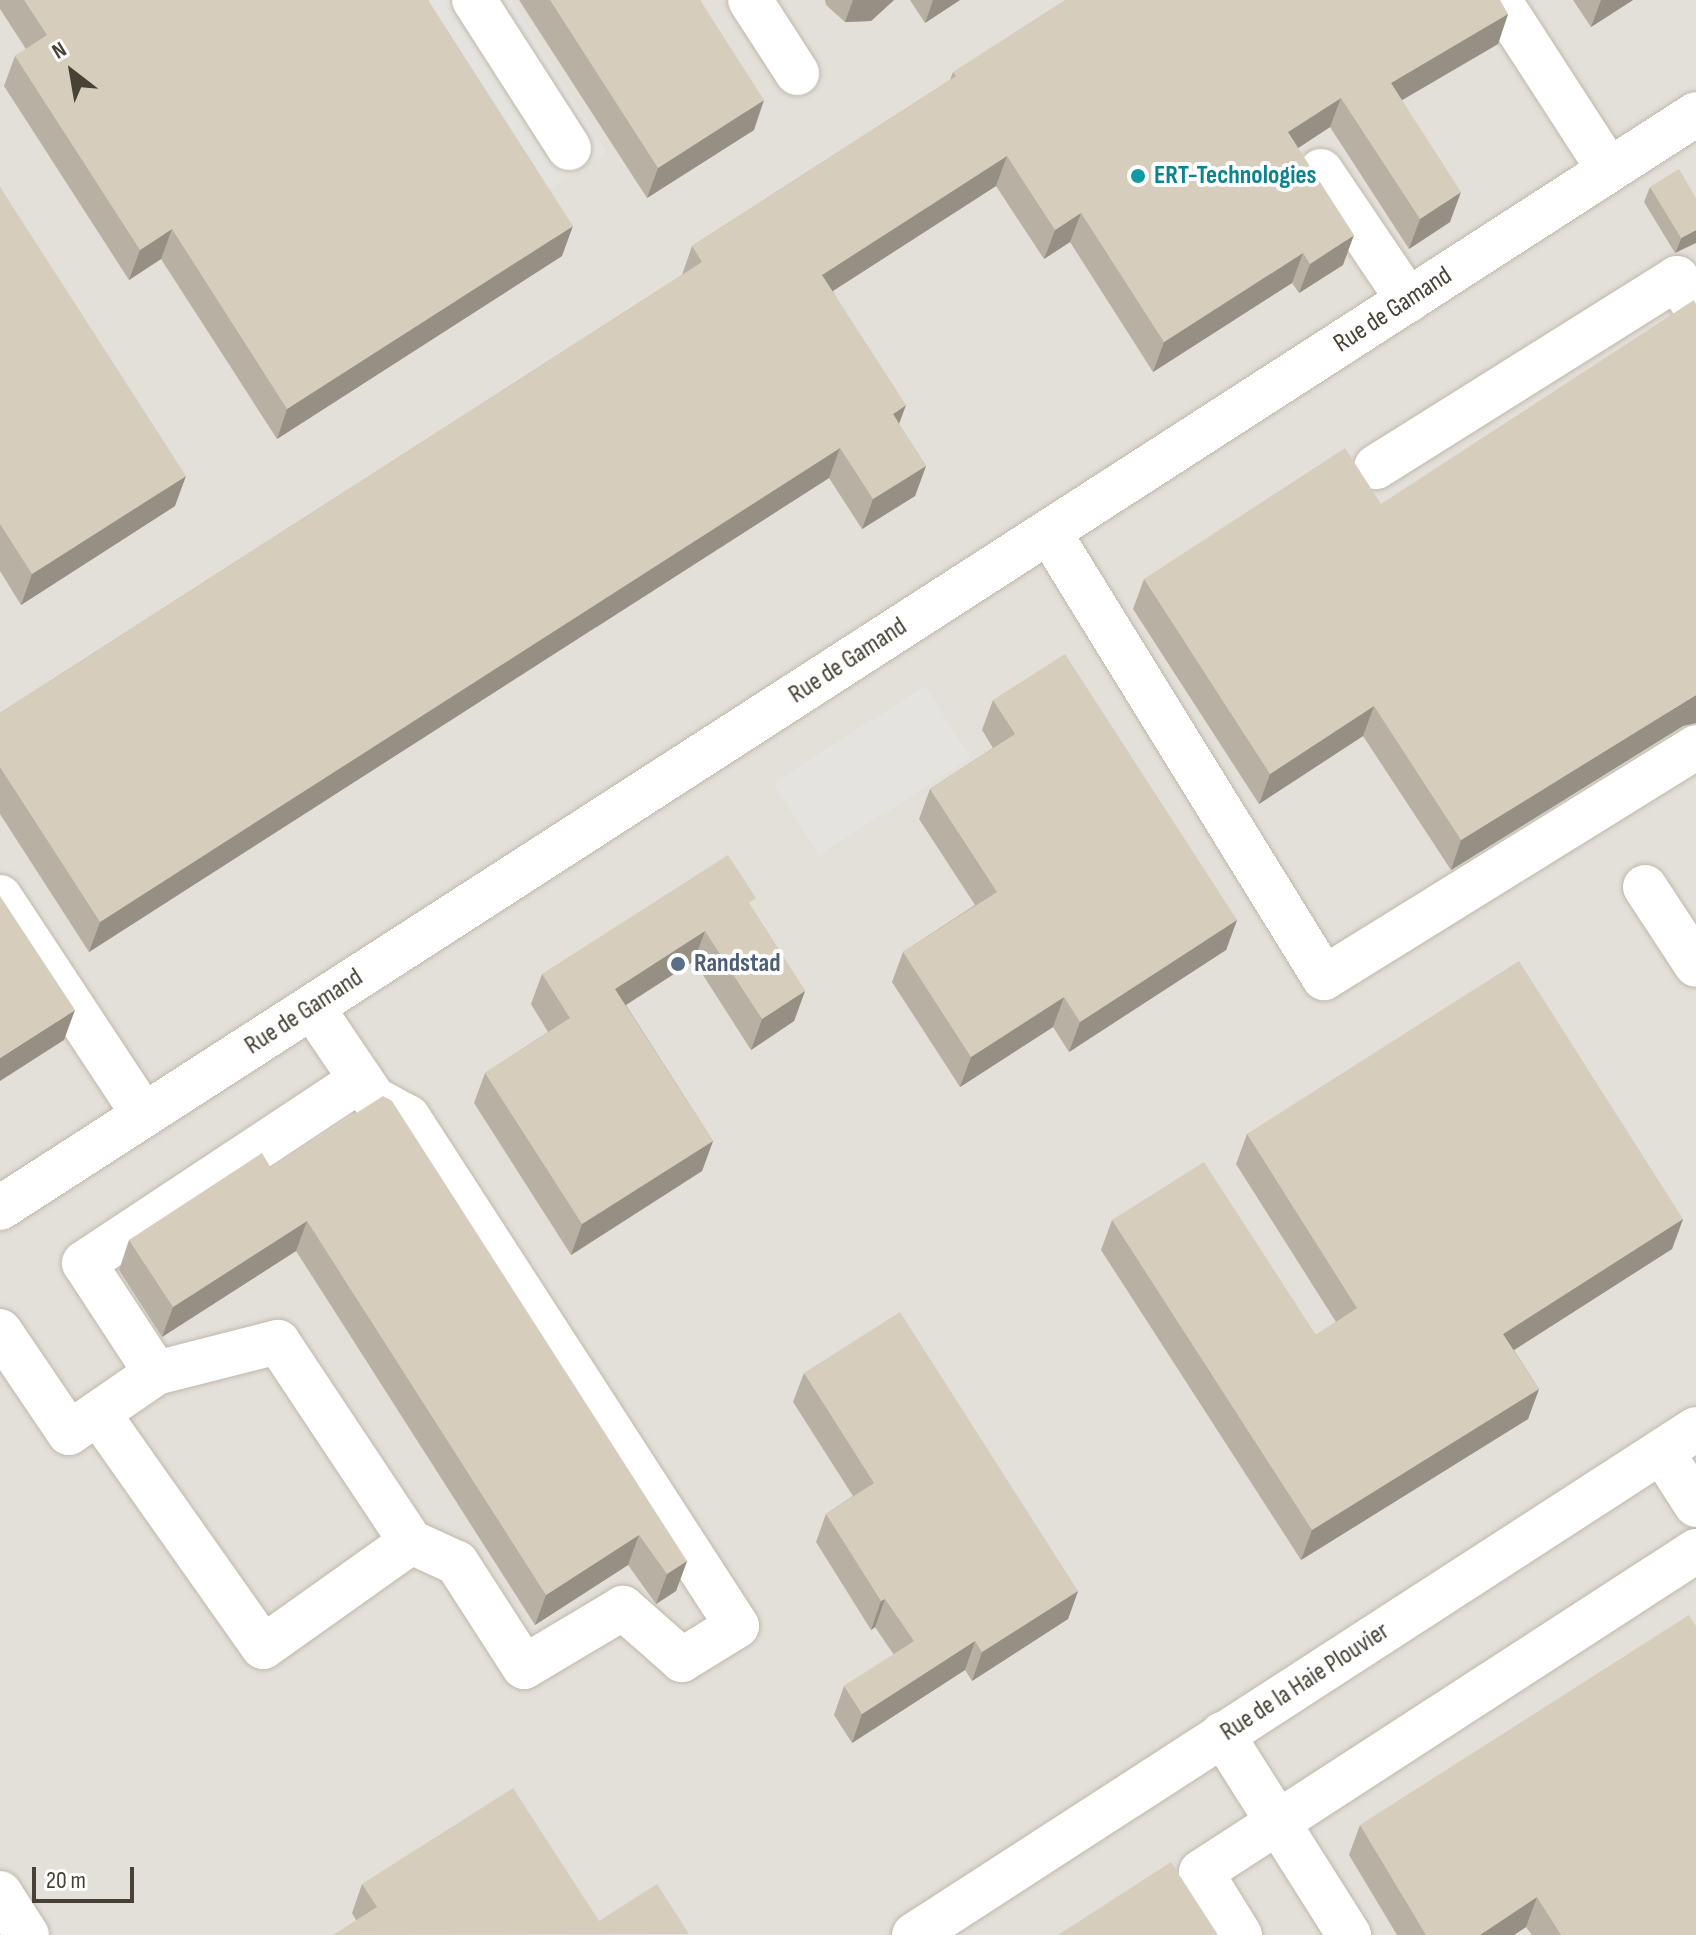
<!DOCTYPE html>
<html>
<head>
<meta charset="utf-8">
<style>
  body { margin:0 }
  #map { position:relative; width:1696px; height:1935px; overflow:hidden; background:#f4f0e8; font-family:"Sofia Sans Condensed",sans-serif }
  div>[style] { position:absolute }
  .industrial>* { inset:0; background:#e3dfd9 }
  .parking>* { inset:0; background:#e5e3df }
  .roads { filter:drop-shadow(0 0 2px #bfb8aa) drop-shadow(0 0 2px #bfb8aa) }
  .minor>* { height:44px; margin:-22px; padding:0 22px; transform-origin:22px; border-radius:22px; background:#fff }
  .wall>* { inset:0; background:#b8b0a3 }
  .shaded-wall>* { inset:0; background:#969084 }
  .building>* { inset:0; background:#d6cdbd }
  .dots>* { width:22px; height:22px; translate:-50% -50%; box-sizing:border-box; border:4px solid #fff; border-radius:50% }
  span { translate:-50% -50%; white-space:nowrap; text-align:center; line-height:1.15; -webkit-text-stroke:8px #fff; paint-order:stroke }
  .culture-label { font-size:26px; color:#0d838f; font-weight:700 }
  .left { translate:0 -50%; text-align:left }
  .street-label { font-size:26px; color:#474136 }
  .service-label { font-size:26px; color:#4e5e75; font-weight:700 }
  .north { position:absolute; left:32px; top:32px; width:80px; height:80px; -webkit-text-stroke:6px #fff; paint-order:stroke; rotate:329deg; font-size:22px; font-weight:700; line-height:32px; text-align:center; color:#474136 }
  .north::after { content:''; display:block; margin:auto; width:28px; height:36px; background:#474136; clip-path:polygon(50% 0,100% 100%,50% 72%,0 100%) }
  .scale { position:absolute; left:32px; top:1867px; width:102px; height:36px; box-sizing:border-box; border:4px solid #474136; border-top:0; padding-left:10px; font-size:24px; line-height:28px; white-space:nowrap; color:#474136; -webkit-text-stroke:6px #fff; paint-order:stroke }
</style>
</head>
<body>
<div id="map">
  <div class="industrial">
    <i style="clip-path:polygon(0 0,1696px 0,1696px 1935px,0 1935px)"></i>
  </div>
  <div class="parking">
    <i style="clip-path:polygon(424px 0,511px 0,606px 152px,543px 193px)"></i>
    <i style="clip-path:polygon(925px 686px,971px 758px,819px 855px,773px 783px)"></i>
  </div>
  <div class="roads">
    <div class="minor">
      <i style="left:474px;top:0;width:176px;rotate:57.3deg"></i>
      <i style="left:750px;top:0;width:87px;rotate:57.2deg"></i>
      <i style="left:1499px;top:0;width:202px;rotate:57.1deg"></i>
      <i style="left:1321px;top:171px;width:156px;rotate:56deg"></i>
      <i style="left:1376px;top:467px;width:355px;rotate:-32.1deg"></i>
      <i style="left:1677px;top:278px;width:36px;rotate:58deg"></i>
      <i style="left:1049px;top:532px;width:524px;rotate:58.34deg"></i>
      <i style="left:1324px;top:978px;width:438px;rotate:-31.8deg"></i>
      <i style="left:1645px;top:887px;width:93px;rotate:56.8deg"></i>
      <i style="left:0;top:897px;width:261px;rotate:56.6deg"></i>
      <i style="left:312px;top:1007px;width:111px;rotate:56deg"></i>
      <i style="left:374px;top:1099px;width:38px;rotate:28deg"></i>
      <i style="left:408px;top:1117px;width:606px;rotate:57.12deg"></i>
      <i style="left:737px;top:1626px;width:65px;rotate:148.3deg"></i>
      <i style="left:682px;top:1660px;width:79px;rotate:-138.6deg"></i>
      <i style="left:623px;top:1608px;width:115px;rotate:149.2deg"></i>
      <i style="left:524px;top:1667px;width:124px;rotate:-122.8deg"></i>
      <i style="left:457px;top:1563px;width:51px;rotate:-155.5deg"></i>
      <i style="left:0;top:1208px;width:2018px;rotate:-32.82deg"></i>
      <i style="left:0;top:1331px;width:123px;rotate:55.9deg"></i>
      <i style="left:69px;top:1433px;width:106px;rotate:-34.6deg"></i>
      <i style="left:156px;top:1373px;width:126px;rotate:-14.3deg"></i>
      <i style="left:278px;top:1342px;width:240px;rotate:56.4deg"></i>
      <i style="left:411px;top:1542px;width:181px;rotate:144.6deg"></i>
      <i style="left:263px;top:1647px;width:286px;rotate:-125.2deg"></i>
      <i style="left:156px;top:1373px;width:131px;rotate:-123.2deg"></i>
      <i style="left:84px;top:1263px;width:332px;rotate:-33.5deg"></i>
      <i style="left:1662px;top:1452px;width:63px;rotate:57.3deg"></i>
      <i style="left:1222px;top:1734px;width:238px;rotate:57.7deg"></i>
      <i style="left:0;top:1893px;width:50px;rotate:57.3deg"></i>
      <i style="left:914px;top:1935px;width:931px;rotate:-32.91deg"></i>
      <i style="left:1240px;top:1935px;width:74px;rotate:-121.8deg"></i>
      <i style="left:1201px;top:1872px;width:590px;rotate:-32.96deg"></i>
    </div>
  </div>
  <div class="wall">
    <i style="clip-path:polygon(0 0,428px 0,562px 256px,277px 439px,161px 259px,129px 280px,4px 86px,15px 56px,26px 49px,0 9px)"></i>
    <i style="clip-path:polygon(519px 0,700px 0,754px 130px,647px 198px)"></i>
    <i style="clip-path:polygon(825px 0,894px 0,871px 21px,845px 22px,826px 5px)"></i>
    <i style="clip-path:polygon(910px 0,960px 0,925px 23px)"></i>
    <i style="clip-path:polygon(1573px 0,1633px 0,1591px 27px)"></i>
    <i style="clip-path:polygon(1508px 14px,1498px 44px,1402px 100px,1450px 222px,1409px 249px,1330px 127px,1298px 148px,1343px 265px,1299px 293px,1292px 283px,1153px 372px,1070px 242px,1044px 259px,996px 186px,833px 291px,899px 424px,926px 466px,915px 496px,862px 529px,829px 478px,89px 952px,0 814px,0 713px,682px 275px,692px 246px,950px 80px,953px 72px)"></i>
    <i style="clip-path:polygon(0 187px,175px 506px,21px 605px,0 571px)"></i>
    <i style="clip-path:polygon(1650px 187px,1696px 198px,1675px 253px,1644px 202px)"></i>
    <i style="clip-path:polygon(1381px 504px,1683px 726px,1451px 870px,1363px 736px,1259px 804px,1133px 609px,1144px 579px)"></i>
    <i style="clip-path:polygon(993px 700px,1237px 920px,1226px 950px,1069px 1052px,1053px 1027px,960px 1087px,892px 982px,903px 952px,975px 905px,919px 819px,930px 789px,993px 748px,982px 730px)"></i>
    <i style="clip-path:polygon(752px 908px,805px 991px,794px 1021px,751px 1050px,694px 961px,626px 1005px,713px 1141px,702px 1171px,571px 1255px,474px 1103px,485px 1073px,548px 1032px,531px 1004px,542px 974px)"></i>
    <i style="clip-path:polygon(1247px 1134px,1683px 1219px,1672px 1249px,1514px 1350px,1539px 1389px,1528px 1419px,1301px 1560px,1101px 1250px,1112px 1220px,1316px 1335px,1336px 1322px,1236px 1164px)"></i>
    <i style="clip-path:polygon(271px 1168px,687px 1561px,676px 1591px,656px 1604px,628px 1565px,535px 1625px,296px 1251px,162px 1337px,119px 1270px,129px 1240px)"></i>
    <i style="clip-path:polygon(804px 1373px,1078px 1591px,1068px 1619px,972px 1681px,965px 1670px,852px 1743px,834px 1715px,844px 1686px,894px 1655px,875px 1627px,871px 1630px,816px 1542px,826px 1514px,853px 1496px,793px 1402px)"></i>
    <i style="clip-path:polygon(1360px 1825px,1696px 1935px,1532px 1935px,1526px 1927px,1514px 1935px,1397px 1935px,1349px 1855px)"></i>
    <i style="clip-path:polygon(362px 1884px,599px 1921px,689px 1934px,356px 1920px,352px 1913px)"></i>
  </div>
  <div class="shaded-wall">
    <i style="clip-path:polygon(853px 0,894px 0,871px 21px,845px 22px)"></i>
    <i style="clip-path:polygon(933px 0,960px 0,925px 23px)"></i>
    <i style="clip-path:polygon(1601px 0,1633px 0,1591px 27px)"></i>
    <i style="clip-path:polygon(1508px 14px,1498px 44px,1380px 113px,1391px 83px)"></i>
    <i style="clip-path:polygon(1341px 98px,1330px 127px,1277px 162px,1288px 132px)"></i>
    <i style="clip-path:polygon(764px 100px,754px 130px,647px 198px,658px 168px)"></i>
    <i style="clip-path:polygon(1007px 156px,996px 186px,811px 305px,822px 275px)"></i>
    <i style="clip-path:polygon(1461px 192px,1450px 222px,1409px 249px,1420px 219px)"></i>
    <i style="clip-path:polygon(1081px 213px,1070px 242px,1044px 259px,1055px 230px)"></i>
    <i style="clip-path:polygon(573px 226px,562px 256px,277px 439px,287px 409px)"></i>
    <i style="clip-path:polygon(172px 229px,161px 259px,129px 280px,140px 250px)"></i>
    <i style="clip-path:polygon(1696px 230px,1696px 243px,1675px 253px,1681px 238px)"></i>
    <i style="clip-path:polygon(1354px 235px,1343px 265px,1299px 293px,1310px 264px)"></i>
    <i style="clip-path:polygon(1303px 253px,1292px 283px,1153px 372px,1164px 342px)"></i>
    <i style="clip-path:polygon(906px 405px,895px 435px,893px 414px)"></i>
    <i style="clip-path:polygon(840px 448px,829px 478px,89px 952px,100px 922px)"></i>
    <i style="clip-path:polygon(926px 466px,915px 496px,862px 529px,873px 499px)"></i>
    <i style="clip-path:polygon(186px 476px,175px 506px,21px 605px,32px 574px)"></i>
    <i style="clip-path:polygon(1696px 695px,1696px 723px,1683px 726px,1451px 870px,1461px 840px)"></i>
    <i style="clip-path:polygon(1374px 706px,1363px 736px,1259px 804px,1270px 774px)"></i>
    <i style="clip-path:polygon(1237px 920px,1226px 950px,1069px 1052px,1080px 1022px)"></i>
    <i style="clip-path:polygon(705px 931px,694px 961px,604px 1019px,615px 989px)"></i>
    <i style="clip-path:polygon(805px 991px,794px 1021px,751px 1050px,762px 1019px)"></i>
    <i style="clip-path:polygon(1064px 997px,1053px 1027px,960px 1087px,971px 1057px)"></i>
    <i style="clip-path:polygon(75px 1010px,64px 1040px,0 1081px,0 1058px)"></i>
    <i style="clip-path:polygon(713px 1141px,702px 1171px,571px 1255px,582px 1224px)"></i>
    <i style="clip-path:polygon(1683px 1219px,1672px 1249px,1492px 1364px,1503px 1334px)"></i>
    <i style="clip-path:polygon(307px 1221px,296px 1251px,162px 1337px,173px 1307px)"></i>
    <i style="clip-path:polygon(1539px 1389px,1528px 1419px,1301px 1560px,1312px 1530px)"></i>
    <i style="clip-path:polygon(639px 1535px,628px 1565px,535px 1625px,546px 1595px)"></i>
    <i style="clip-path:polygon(687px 1561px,676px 1591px,656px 1604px,667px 1574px)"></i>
    <i style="clip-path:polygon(1078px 1591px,1068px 1619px,972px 1681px,982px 1652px)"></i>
    <i style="clip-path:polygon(885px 1599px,875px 1627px,871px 1630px,881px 1601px)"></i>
    <i style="clip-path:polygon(975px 1641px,965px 1670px,852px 1743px,862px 1714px)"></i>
    <i style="clip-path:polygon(1537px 1897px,1526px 1927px,1514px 1935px,1480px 1935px)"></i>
  </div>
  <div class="building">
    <i style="clip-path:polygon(24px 0,428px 0,573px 226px,287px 409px,172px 229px,140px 250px,15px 56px,47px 35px)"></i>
    <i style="clip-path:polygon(550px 0,700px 0,764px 100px,658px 168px)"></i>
    <i style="clip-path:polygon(1065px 0,1500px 0,1508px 14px,1391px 83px,1461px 192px,1420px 219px,1341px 98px,1288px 132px,1354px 235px,1310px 264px,1303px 253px,1164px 342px,1081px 213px,1055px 230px,1007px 156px,822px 275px,906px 405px,893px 414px,926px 466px,873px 499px,840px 448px,100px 922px,0 767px,0 713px,702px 262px,692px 246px,956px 76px,953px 72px)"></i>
    <i style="clip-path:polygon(1679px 169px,1696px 198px,1696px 230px,1681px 238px,1650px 187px)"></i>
    <i style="clip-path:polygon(0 187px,186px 476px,32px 574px,0 524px)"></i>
    <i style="clip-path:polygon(1694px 300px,1696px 304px,1696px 695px,1461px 840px,1374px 706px,1270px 774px,1144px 579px,1345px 448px,1381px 504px)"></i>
    <i style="clip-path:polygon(1065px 654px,1237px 920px,1080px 1022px,1064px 997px,971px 1057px,903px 952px,997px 892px,930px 789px,1015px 734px,993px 700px)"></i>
    <i style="clip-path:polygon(728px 855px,756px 898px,749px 903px,805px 991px,762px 1019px,705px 931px,615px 989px,713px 1141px,582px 1224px,485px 1073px,570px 1018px,542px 974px)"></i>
    <i style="clip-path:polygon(0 896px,75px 1010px,0 1058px)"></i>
    <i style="clip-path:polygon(1519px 961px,1683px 1219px,1503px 1334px,1539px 1389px,1312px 1530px,1112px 1220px,1204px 1162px,1316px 1335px,1357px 1308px,1247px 1134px)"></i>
    <i style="clip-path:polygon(383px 1096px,392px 1101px,687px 1561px,667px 1574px,639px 1535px,546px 1595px,307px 1221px,173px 1307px,129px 1240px,262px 1153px,271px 1168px)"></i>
    <i style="clip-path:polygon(900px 1312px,1078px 1591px,982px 1652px,975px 1641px,862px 1714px,844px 1686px,914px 1641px,885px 1599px,881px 1601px,826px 1514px,874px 1483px,804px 1373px)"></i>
    <i style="clip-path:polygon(1689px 1615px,1696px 1626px,1696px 1935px,1561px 1935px,1537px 1897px,1480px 1935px,1426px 1935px,1360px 1825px)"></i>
    <i style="clip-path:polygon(513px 1788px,599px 1921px,657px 1884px,689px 1934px,333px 1935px,377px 1907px,362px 1884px)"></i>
    <i style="clip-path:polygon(1171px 1862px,1218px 1935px,1058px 1935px)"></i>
  </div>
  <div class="dots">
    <i style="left:1138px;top:176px;background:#0f9aa8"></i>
    <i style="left:678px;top:964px;background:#5c6f8a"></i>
  </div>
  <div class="culture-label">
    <span class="left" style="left:1154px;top:176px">ERT-Technologies</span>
  </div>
  <div class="street-label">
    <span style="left:1393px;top:310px;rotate:-33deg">Rue de Gamand</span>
    <span style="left:848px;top:661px;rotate:-33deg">Rue de Gamand</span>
    <span style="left:304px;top:1012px;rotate:-33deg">Rue de Gamand</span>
    <span style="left:1305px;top:1682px;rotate:-33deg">Rue de la Haie Plouvier</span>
  </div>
  <div class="service-label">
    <span class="left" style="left:694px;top:964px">Randstad</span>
  </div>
  <div class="north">N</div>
  <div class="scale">20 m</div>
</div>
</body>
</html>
